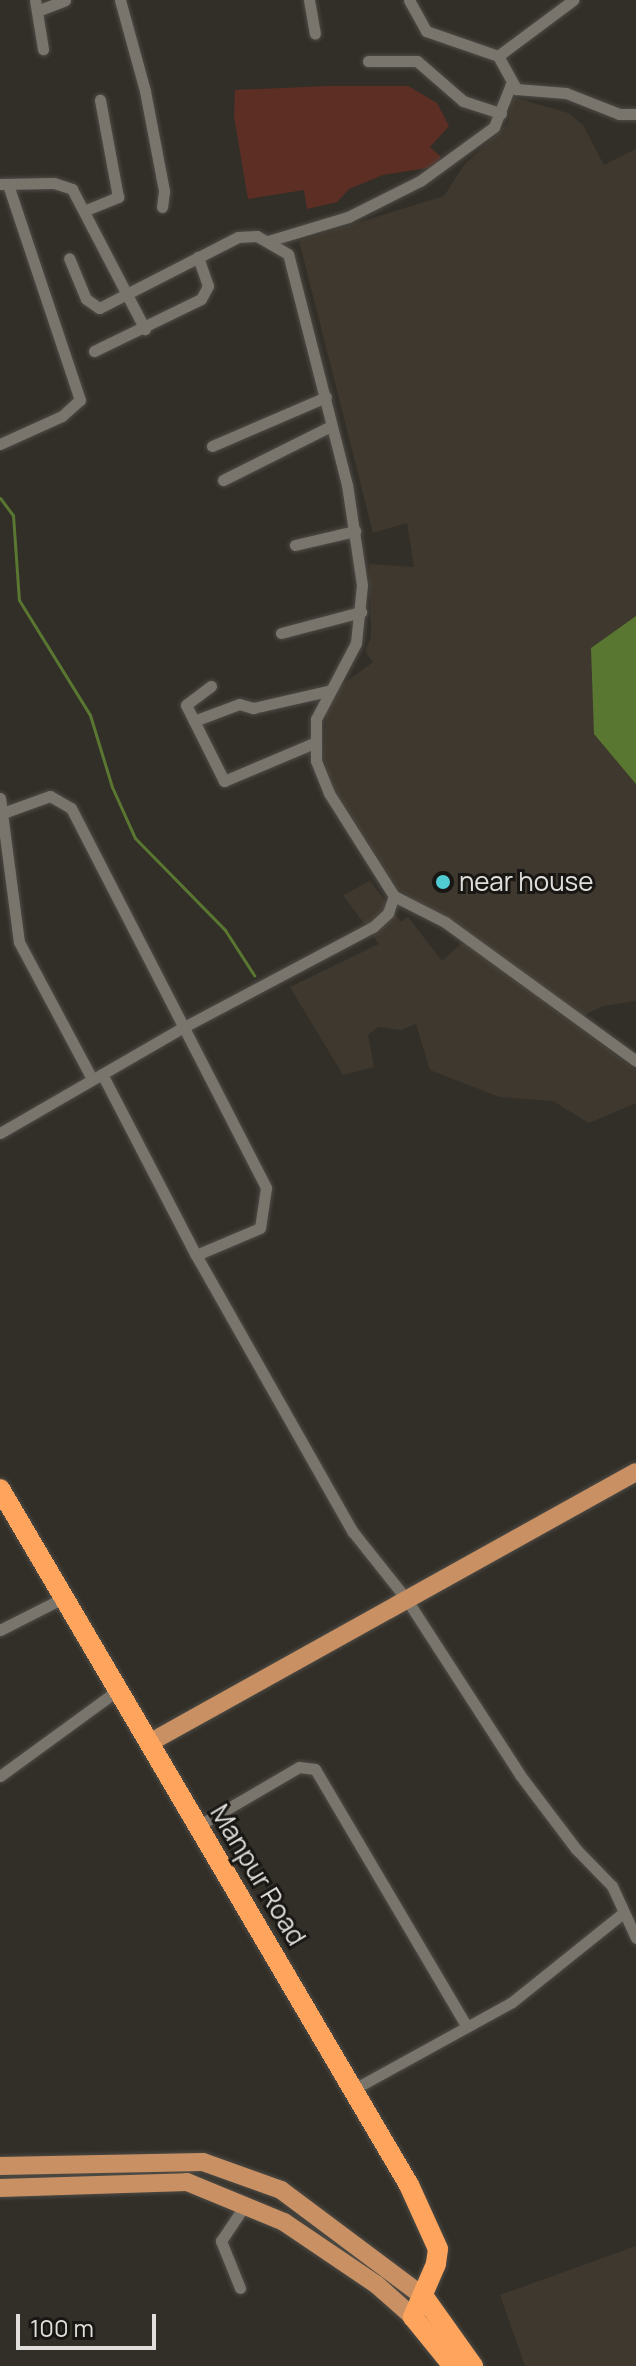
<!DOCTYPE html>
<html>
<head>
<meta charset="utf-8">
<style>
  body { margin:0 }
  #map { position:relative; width:636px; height:2366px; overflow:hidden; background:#322f28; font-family:Manrope,sans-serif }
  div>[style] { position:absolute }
  .built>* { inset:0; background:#3f382e }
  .green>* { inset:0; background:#5d2e24 }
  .water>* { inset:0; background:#597730 }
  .stream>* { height:3px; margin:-1.5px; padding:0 1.5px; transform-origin:1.5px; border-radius:1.5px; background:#597730 }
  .roads { filter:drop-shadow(0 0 2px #4e4b46) drop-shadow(0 0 2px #4e4b46) }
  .street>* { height:11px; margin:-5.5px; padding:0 5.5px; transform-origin:5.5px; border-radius:5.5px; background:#79756d }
  .primary>* { height:18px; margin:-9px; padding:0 9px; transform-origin:9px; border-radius:9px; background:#c99163 }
  .highway>* { height:20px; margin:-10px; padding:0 10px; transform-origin:10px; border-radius:10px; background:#ffa45d }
  .dots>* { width:22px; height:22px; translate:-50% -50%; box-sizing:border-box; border:4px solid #191714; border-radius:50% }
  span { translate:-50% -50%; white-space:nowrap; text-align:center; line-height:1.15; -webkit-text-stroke:6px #191714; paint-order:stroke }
  .poi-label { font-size:26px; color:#e1dfdb }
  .left { translate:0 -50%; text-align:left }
  .street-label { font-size:26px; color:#e1dfdb }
  .scale { position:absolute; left:16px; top:2314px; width:140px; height:36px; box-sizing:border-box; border:4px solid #e1dfdb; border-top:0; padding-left:10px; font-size:24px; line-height:28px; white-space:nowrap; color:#e1dfdb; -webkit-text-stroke:6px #191714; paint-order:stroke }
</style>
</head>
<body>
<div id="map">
  <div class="built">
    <i style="clip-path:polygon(513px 97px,568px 113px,583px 125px,604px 165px,636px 149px,636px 1001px,603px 1006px,583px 1016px,398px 889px,332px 786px,324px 758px,326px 712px,338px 688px,373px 662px,365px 651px,371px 637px,369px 564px,414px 567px,407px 523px,373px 533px,299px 241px,444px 196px,464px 165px,508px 123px)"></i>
    <i style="clip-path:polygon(370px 881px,401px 922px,408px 917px,442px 961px,463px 942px,636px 1070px,636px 1103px,589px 1123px,553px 1101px,499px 1097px,430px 1070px,416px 1024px,401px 1030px,378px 1027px,368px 1035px,374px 1067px,343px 1075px,290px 987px,379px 944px,343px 895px)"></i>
    <i style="clip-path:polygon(636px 2246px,636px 2366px,525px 2366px,500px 2295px)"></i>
  </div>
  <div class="green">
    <i style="clip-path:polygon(328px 86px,408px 86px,437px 103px,449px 126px,430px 147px,441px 157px,433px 167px,383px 175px,349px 189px,337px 202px,307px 209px,304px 190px,248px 199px,234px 116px,235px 90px)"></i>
  </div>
  <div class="water">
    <i style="clip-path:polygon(636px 616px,636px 784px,594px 734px,591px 648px)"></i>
  </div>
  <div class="stream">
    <i style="left:0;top:498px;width:21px;rotate:53deg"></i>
    <i style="left:13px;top:515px;width:85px;rotate:86deg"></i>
    <i style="left:19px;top:600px;width:135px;rotate:58.3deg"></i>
    <i style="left:90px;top:715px;width:75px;rotate:73deg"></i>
    <i style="left:112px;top:787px;width:56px;rotate:65.7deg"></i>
    <i style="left:135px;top:838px;width:129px;rotate:45.6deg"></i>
    <i style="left:225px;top:930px;width:54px;rotate:57.2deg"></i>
  </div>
  <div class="roads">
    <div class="street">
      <i style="left:35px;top:0;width:50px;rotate:80.7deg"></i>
      <i style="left:120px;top:0;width:94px;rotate:74.6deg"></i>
      <i style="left:145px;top:91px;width:102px;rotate:79.2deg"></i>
      <i style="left:164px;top:191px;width:16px;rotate:97deg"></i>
      <i style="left:309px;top:0;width:34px;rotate:80deg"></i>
      <i style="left:409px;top:0;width:35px;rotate:61deg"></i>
      <i style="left:426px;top:31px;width:76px;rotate:19.1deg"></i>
      <i style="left:498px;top:56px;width:38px;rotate:61deg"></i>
      <i style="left:516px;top:89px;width:50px;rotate:4.6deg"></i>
      <i style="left:566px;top:93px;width:57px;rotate:21.6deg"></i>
      <i style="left:619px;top:114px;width:17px"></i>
      <i style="left:37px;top:11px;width:30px;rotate:-21deg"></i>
      <i style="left:498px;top:56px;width:94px;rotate:-36.7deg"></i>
      <i style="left:368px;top:61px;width:49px"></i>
      <i style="left:417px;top:61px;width:61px;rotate:41deg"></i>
      <i style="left:463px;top:101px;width:40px;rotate:18deg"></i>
      <i style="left:0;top:184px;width:54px;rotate:-1.1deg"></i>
      <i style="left:54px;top:183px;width:19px;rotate:18deg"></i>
      <i style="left:72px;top:189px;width:158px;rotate:62.5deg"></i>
      <i style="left:86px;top:210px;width:35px;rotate:-22deg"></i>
      <i style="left:118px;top:197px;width:99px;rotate:-100.5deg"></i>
      <i style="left:268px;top:241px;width:84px;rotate:-16.7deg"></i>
      <i style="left:348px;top:217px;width:80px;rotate:-26.6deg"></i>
      <i style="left:420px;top:181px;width:92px;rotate:-36.1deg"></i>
      <i style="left:494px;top:127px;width:46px;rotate:-68.4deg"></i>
      <i style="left:94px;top:351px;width:119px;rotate:-25.9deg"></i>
      <i style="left:201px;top:299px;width:15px;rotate:-62deg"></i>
      <i style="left:208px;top:286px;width:31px;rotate:-109deg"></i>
      <i style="left:0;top:444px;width:68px;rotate:-24.3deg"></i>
      <i style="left:62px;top:416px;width:24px;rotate:-42deg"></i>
      <i style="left:80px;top:400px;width:227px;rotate:-108.5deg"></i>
      <i style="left:212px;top:446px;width:124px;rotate:-23.3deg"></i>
      <i style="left:223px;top:480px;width:121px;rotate:-26.6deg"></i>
      <i style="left:295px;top:545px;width:62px;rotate:-13.1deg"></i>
      <i style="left:281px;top:633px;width:83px;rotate:-14.7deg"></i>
      <i style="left:211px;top:686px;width:31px;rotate:143deg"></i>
      <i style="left:186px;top:705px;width:85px;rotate:63.4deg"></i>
      <i style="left:224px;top:781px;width:98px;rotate:-22.9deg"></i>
      <i style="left:194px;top:721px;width:48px;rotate:-20.7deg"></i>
      <i style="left:239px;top:704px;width:15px;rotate:16deg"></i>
      <i style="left:253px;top:708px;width:77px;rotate:-12.8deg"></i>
      <i style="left:0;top:798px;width:145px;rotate:82.5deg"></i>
      <i style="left:19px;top:942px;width:155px;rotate:61.9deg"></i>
      <i style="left:0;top:814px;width:53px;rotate:-19.8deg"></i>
      <i style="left:50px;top:796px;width:24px;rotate:30deg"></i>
      <i style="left:71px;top:808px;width:427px;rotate:62.8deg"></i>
      <i style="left:266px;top:1188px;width:40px;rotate:98.5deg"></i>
      <i style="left:260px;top:1228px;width:69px;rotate:157.1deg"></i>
      <i style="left:394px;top:896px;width:57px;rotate:27deg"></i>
      <i style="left:445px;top:922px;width:236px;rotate:36deg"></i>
      <i style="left:102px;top:1074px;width:204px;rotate:62.6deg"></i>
      <i style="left:196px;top:1255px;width:318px;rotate:60.5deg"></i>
      <i style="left:353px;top:1532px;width:87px;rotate:51.5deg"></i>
      <i style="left:407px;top:1600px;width:208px;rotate:57.1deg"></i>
      <i style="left:520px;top:1775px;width:93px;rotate:52.9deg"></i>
      <i style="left:576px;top:1849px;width:52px;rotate:45.8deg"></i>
      <i style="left:612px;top:1886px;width:57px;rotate:65.2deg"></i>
      <i style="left:0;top:1133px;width:210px;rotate:-30deg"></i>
      <i style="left:182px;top:1028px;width:216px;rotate:-27.9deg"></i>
      <i style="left:373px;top:927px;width:21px;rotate:-43deg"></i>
      <i style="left:388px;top:913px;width:18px;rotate:-71deg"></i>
      <i style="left:394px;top:896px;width:122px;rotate:-122.3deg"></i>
      <i style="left:329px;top:793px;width:35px;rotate:-112deg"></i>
      <i style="left:316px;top:760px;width:41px;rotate:-90deg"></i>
      <i style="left:316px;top:719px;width:86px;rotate:-62.2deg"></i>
      <i style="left:356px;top:643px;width:58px;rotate:-84.1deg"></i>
      <i style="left:362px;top:585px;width:101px;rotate:-98.5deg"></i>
      <i style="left:347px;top:485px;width:238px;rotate:-104.3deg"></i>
      <i style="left:288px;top:254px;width:36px;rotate:-150deg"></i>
      <i style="left:257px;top:236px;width:19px;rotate:177deg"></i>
      <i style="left:238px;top:237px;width:156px;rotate:152.9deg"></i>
      <i style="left:99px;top:308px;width:16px;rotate:-145deg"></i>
      <i style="left:86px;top:299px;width:44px;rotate:-112.5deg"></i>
      <i style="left:0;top:1630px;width:71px;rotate:-26.9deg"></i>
      <i style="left:0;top:1776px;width:146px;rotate:-36.1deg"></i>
      <i style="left:198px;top:1826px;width:117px;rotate:-30.3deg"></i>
      <i style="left:299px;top:1767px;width:16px;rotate:7deg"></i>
      <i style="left:315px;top:1769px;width:299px;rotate:59.5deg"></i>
      <i style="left:354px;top:2089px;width:180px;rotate:-28.8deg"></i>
      <i style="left:512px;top:2002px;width:141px;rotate:-38.7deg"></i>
      <i style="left:240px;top:2288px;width:51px;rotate:-112deg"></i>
      <i style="left:221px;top:2241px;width:43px;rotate:-56.3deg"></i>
    </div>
    <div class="primary">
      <i style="left:149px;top:1743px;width:557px;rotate:-29.09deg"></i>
      <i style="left:0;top:2166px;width:203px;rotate:-1.1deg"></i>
      <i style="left:203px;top:2162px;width:83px;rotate:19.7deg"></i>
      <i style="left:281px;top:2190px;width:179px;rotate:36.8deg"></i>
      <i style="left:0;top:2188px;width:187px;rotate:-1.8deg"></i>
      <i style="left:187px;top:2182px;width:105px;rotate:22.4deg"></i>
      <i style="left:284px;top:2222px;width:112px;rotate:34.1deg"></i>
      <i style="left:377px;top:2285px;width:48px;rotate:41.6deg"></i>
    </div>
    <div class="highway">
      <i style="left:0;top:1489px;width:807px;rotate:59.56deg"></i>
      <i style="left:409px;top:2185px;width:70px;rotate:65.6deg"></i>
      <i style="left:438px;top:2249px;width:15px;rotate:98deg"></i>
      <i style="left:436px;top:2264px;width:58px;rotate:113.5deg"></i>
      <i style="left:413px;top:2317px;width:63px;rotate:50.8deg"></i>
      <i style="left:424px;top:2297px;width:85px;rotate:54.6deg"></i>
    </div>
  </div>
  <div class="dots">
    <i style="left:443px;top:882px;background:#51ccd3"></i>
  </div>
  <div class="poi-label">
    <span class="left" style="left:459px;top:882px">near house</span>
  </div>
  <div class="street-label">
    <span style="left:258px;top:1875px;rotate:59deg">Manpur Road</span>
  </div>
  <div class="scale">100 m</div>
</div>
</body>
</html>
